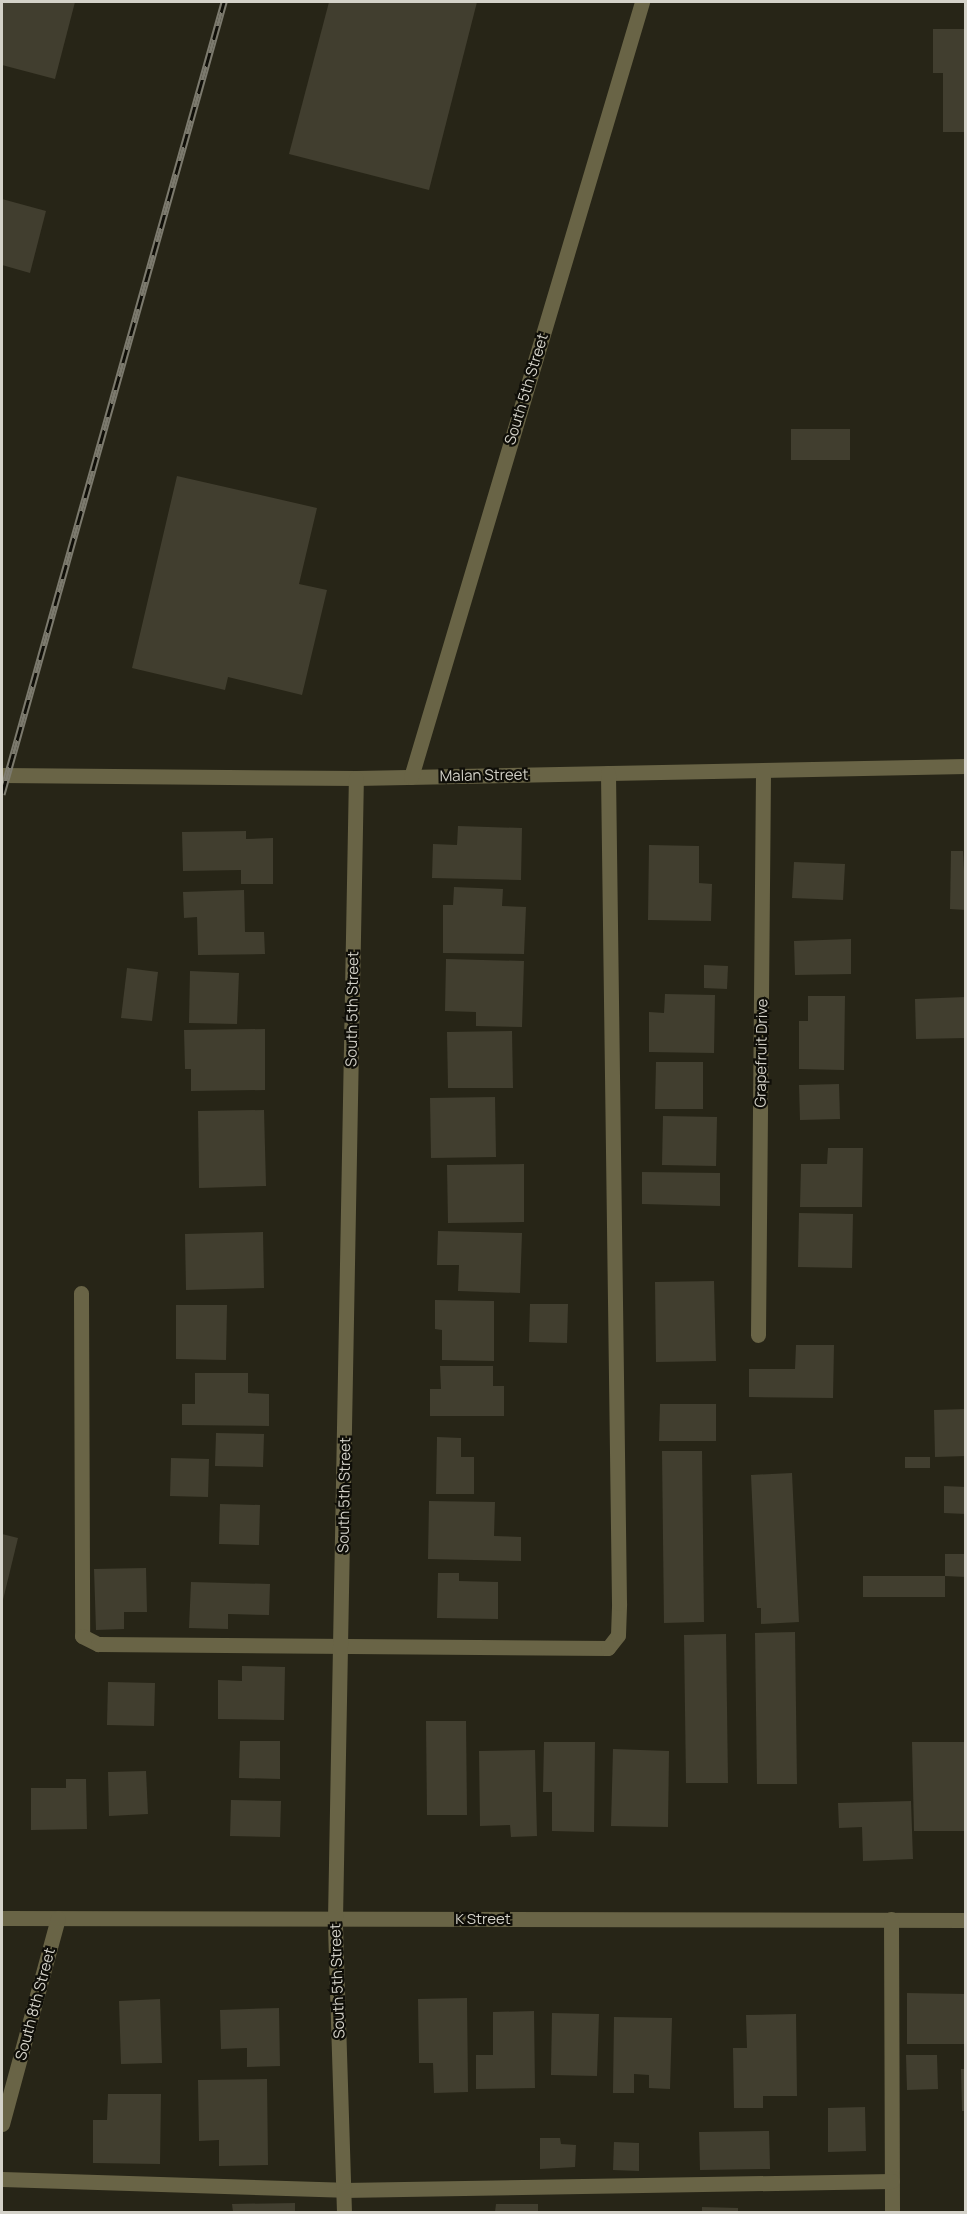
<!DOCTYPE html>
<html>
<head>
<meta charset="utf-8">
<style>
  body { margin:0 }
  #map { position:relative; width:967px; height:2214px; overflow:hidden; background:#272517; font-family:Manrope,sans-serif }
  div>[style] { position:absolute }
  .building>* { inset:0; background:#413e2f }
  .minor>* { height:15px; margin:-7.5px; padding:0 7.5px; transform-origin:7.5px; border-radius:7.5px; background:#696446 }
  .rail>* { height:7px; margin-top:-3.5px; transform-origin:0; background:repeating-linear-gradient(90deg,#0f0e08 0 14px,#7c7a6e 0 28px); box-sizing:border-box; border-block:2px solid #7c7a6e }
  span { translate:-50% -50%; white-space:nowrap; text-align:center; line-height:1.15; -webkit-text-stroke:4.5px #0f0e08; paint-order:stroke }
  .street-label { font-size:15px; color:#d4d2c9 }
  .frame { position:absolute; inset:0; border:3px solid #d4d2c9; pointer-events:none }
</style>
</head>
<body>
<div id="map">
  <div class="building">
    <i style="clip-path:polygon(2px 2px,75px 2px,55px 79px,2px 65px)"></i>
    <i style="clip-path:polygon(329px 2px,477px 2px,429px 190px,289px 154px)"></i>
    <i style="clip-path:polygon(933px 29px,966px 29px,966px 132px,943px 132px,943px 73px,933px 73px)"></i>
    <i style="clip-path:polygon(2px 199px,46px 211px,30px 273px,2px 265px)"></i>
    <i style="clip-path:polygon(791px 429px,850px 429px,850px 460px,791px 460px)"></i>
    <i style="clip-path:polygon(177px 476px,317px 508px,299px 584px,327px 590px,302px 695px,228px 677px,225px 690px,132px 668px)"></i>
    <i style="clip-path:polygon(458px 826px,522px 828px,521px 880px,432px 878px,433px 844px,457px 845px)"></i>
    <i style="clip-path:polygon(246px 831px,246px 839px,273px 838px,273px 884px,241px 884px,241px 870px,183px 871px,182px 832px)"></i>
    <i style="clip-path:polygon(649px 845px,699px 846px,699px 883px,712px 884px,711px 921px,648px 920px)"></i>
    <i style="clip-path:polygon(951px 851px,963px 851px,966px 910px,950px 909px)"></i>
    <i style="clip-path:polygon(794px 862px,845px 864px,843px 900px,792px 898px)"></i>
    <i style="clip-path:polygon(454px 887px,503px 889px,502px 906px,526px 907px,524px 954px,443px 953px,443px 905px,453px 905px)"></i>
    <i style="clip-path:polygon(244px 890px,245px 932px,264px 932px,265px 954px,198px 955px,197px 917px,184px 918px,183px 892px)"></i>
    <i style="clip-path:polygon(851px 939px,851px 974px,795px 975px,794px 941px)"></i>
    <i style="clip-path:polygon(446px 959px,524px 961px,522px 1027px,476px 1026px,476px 1012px,445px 1011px)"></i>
    <i style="clip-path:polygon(704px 965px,728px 966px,727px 989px,704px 988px)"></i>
    <i style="clip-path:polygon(127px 968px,158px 972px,152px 1021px,121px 1018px)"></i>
    <i style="clip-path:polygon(190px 971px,239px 973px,237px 1024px,189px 1023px)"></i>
    <i style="clip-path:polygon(665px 994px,715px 995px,714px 1053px,649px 1052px,649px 1012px,664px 1013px)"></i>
    <i style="clip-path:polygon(808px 996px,845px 996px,844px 1070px,799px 1069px,799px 1021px,808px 1021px)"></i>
    <i style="clip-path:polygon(966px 997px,966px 1038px,916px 1039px,915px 999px)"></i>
    <i style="clip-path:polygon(265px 1029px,265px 1090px,191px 1091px,191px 1069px,185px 1069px,184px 1030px)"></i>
    <i style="clip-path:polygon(512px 1031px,513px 1088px,448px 1088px,447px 1032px)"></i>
    <i style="clip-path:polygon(656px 1062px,703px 1062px,703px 1109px,655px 1109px)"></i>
    <i style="clip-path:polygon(839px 1084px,840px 1119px,800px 1120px,799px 1085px)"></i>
    <i style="clip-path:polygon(495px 1097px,496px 1157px,431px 1158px,430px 1098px)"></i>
    <i style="clip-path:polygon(264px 1110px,266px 1186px,199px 1188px,198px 1111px)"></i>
    <i style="clip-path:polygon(663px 1116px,717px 1117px,716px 1166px,662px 1165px)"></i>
    <i style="clip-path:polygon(828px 1148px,863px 1148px,862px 1207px,800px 1207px,801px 1164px,827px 1164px)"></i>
    <i style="clip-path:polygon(524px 1164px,524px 1222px,448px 1223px,447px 1165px)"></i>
    <i style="clip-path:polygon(642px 1172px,720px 1173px,720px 1206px,642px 1204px)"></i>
    <i style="clip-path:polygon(799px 1213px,853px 1214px,852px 1268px,798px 1267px)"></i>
    <i style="clip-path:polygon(438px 1231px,522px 1233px,520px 1293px,458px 1291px,459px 1265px,437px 1265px)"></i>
    <i style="clip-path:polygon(263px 1232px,264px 1288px,186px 1290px,185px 1234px)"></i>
    <i style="clip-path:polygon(714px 1281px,716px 1361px,656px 1362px,655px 1282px)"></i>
    <i style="clip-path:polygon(435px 1300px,494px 1301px,494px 1361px,442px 1360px,442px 1330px,435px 1329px)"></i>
    <i style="clip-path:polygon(530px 1304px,568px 1304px,567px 1343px,529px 1342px)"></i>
    <i style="clip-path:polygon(176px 1305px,227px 1305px,226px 1360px,176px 1359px)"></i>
    <i style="clip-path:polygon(796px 1345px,834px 1345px,833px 1398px,749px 1397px,749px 1369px,795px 1369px)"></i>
    <i style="clip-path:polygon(440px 1366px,493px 1366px,493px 1386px,504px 1386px,504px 1416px,430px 1416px,430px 1389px,441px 1389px)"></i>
    <i style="clip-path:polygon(195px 1373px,248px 1373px,248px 1393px,269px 1394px,269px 1426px,182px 1425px,182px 1404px,195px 1404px)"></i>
    <i style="clip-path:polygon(660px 1404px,716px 1404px,716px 1441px,659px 1441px)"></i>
    <i style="clip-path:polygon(966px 1409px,966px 1456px,935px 1457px,934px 1410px)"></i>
    <i style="clip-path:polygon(216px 1433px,264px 1434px,263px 1467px,215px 1466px)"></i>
    <i style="clip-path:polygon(437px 1437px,461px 1438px,461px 1457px,474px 1457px,474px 1494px,436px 1494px)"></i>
    <i style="clip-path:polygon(662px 1451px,702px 1451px,704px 1622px,664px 1623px)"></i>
    <i style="clip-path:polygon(905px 1457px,930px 1457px,930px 1468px,905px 1468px)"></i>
    <i style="clip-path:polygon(171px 1458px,209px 1459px,208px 1497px,170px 1496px)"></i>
    <i style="clip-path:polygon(792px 1473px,799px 1622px,761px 1624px,761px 1608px,757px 1608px,751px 1475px)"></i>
    <i style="clip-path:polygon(944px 1486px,966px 1487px,966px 1514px,944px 1513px)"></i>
    <i style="clip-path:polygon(429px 1501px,495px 1502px,494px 1536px,521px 1537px,521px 1561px,428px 1559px)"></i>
    <i style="clip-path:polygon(220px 1504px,260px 1505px,259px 1545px,219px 1544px)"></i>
    <i style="clip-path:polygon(2px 1534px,18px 1538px,2px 1604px)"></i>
    <i style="clip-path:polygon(945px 1554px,966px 1554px,966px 1577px,945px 1576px)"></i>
    <i style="clip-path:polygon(146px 1568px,147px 1612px,124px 1612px,124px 1629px,96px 1630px,94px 1569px)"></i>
    <i style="clip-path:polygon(438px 1573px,459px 1573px,459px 1581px,498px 1582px,498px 1619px,437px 1618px)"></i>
    <i style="clip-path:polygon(863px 1576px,945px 1576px,945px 1597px,863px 1597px)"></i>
    <i style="clip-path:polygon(191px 1582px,270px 1584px,269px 1615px,228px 1614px,228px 1629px,189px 1628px)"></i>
    <i style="clip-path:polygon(795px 1632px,797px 1784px,757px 1784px,755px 1633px)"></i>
    <i style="clip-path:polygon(726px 1634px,728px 1783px,686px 1783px,684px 1635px)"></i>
    <i style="clip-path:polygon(242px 1666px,285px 1667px,284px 1720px,218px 1719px,218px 1680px,242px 1681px)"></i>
    <i style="clip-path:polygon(108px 1682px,155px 1683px,154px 1726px,107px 1725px)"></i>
    <i style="clip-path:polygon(426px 1721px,466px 1721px,467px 1815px,427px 1815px)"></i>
    <i style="clip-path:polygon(240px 1741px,280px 1741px,280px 1779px,239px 1778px)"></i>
    <i style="clip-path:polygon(544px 1742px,595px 1742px,594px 1832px,552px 1831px,552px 1792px,543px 1792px)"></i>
    <i style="clip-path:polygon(912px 1742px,966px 1742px,966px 1831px,914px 1831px)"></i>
    <i style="clip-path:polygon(613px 1749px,669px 1751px,668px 1827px,611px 1826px)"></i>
    <i style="clip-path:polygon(535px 1750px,537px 1836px,511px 1837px,510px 1825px,480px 1826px,479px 1751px)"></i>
    <i style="clip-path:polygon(146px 1771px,148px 1814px,109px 1816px,108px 1772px)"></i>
    <i style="clip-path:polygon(66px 1779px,86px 1779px,87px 1829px,31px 1830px,31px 1788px,66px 1788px)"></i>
    <i style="clip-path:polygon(231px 1800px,281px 1801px,280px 1837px,230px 1836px)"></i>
    <i style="clip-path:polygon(911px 1801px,913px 1859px,863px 1861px,862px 1827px,839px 1828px,838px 1803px)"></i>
    <i style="clip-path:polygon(907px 1993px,966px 1994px,966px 2044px,907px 2044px)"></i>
    <i style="clip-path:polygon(467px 1998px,468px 2092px,434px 2093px,433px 2063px,419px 2063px,418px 1999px)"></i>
    <i style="clip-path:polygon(160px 1999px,162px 2063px,121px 2064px,119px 2001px)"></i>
    <i style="clip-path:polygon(279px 2008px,280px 2066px,247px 2067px,247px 2048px,221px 2049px,220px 2010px)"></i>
    <i style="clip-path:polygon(534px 2011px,535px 2088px,476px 2089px,476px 2055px,493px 2055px,493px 2012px)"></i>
    <i style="clip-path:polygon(552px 2013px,599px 2014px,597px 2076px,551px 2075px)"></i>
    <i style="clip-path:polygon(796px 2014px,797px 2096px,763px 2096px,763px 2108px,734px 2108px,733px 2048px,747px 2048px,746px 2015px)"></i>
    <i style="clip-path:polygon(614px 2017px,672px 2018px,670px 2089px,649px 2088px,649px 2075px,634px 2074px,634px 2093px,613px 2093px)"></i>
    <i style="clip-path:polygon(906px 2055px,937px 2055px,938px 2089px,907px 2090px)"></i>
    <i style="clip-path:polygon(961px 2069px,966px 2069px,966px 2111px,962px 2111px)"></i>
    <i style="clip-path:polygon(267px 2079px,268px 2165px,219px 2166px,219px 2140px,199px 2141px,198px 2080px)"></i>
    <i style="clip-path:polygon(108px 2094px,161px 2094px,160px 2164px,93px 2163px,93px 2120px,107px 2120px)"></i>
    <i style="clip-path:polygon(865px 2107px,866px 2151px,828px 2152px,828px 2108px)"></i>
    <i style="clip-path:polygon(769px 2131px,770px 2169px,700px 2170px,699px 2132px)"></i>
    <i style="clip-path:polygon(540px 2138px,560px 2138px,561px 2144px,576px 2145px,575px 2167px,540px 2169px)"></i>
    <i style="clip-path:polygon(614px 2142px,639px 2143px,639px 2171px,613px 2170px)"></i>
    <i style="clip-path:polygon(295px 2203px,295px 2212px,233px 2212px,232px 2204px)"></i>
    <i style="clip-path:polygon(496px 2204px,538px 2204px,538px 2212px,495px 2212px)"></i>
    <i style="clip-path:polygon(702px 2207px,738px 2208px,738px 2212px,702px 2212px)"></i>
  </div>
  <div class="minor">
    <i style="left:2px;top:775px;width:354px;rotate:0.5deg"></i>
    <i style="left:356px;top:778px;width:610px;rotate:-1.13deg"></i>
    <i style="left:411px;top:777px;width:809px;rotate:-73.4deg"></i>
    <i style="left:81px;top:1293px;width:343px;rotate:89.8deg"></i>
    <i style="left:82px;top:1636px;width:18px;rotate:27deg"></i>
    <i style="left:98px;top:1644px;width:510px;rotate:0.45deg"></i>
    <i style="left:608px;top:1648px;width:16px;rotate:-52deg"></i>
    <i style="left:618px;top:1635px;width:32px;rotate:-88deg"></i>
    <i style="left:619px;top:1603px;width:830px;rotate:-90.76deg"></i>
    <i style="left:758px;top:1335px;width:565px;rotate:-89.49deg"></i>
    <i style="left:2px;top:1918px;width:964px;rotate:0.12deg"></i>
    <i style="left:891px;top:1919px;width:293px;rotate:89.8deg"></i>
    <i style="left:2px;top:2124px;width:213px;rotate:-74.8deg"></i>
    <i style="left:2px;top:2179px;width:341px;rotate:1.8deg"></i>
    <i style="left:343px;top:2190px;width:549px;rotate:-0.94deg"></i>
    <i style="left:344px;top:2212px;width:293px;rotate:-91.8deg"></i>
    <i style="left:335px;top:1919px;width:1141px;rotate:-88.95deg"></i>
  </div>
  <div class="rail">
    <i style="left:2px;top:794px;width:823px;rotate:-74.34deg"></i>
  </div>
  <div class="street-label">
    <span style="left:526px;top:389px;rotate:-73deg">South 5th Street</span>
    <span style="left:484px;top:775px;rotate:-1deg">Malan Street</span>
    <span style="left:352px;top:1009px;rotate:-89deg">South 5th Street</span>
    <span style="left:761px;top:1053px;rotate:-89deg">Grapefruit Drive</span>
    <span style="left:344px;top:1495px;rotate:-89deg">South 5th Street</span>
    <span style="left:483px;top:1919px">K Street</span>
    <span style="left:337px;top:1981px;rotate:-92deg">South 5th Street</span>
    <span style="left:35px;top:2004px;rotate:-75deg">South 8th Street</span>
  </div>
  <div class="frame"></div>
</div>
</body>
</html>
